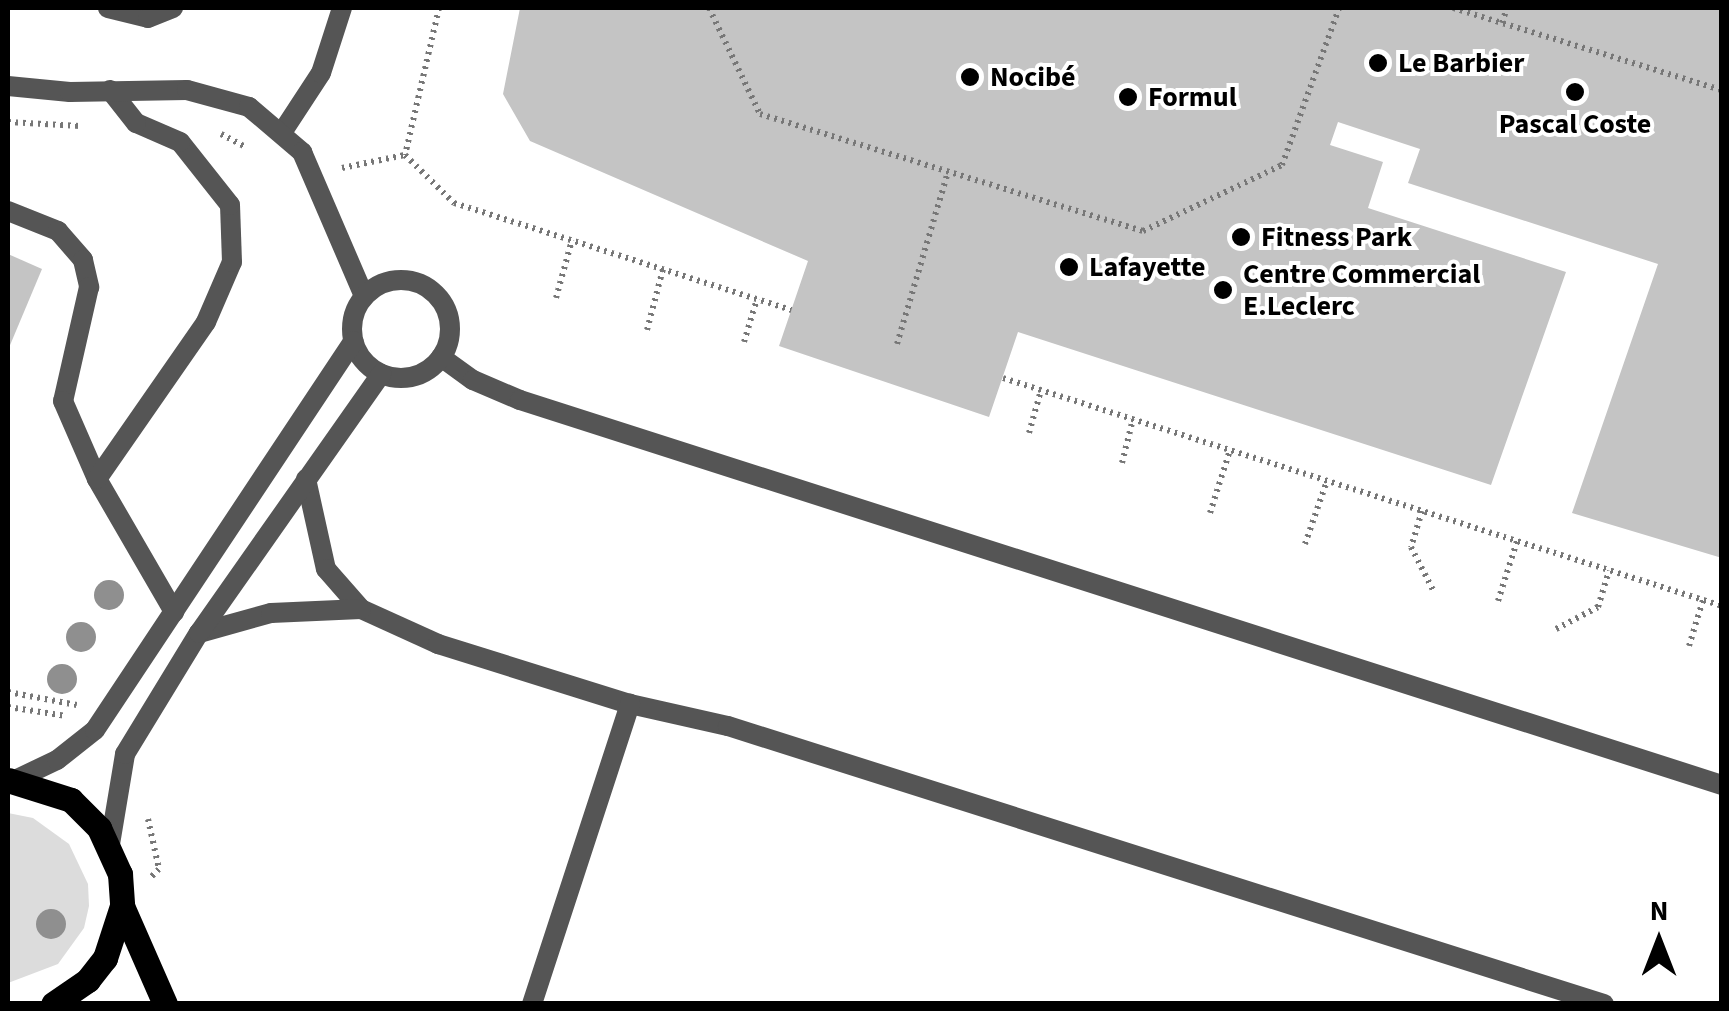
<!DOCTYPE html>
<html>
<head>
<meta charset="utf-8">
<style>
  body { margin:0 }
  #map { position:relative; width:1729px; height:1011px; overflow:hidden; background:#fff; font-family:"Source Sans 3",sans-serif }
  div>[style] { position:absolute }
  .green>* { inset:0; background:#dcdcdc }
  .building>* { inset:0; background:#c4c4c4 }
  .path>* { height:6px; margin-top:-3px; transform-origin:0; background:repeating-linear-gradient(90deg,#777 0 2.5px,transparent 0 7.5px) }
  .lane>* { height:20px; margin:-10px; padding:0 10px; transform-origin:10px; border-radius:10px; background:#555 }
  .street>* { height:20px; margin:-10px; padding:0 10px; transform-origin:10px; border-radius:10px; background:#555 }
  .street>.ring { margin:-10px; padding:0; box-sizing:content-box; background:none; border:20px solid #555; border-radius:50% }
  .primary>* { height:25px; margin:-12.5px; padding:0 12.5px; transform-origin:12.5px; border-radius:12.5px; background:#000 }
  .trees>* { width:30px; height:30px; margin:-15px; border-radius:50%; background:#8f8f8f }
  .dots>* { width:28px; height:28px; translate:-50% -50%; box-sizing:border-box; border:5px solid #fff; border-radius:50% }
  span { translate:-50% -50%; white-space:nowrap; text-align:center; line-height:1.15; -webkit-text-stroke:8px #fff; paint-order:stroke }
  .poi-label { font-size:28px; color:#000; font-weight:700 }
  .left { translate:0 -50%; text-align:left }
  .frame { position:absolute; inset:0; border:10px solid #000; pointer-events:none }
  .north { position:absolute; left:1609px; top:891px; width:100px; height:100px; -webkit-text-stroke:8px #fff; paint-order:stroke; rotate:0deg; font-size:28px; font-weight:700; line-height:40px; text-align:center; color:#000 }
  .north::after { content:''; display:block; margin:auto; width:35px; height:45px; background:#000; clip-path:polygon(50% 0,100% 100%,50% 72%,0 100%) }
</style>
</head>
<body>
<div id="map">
  <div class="green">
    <i style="clip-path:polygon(8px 813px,33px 818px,69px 844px,88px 884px,89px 906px,84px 928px,58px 964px,8px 983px)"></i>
  </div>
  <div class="building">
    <i style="clip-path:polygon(520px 8px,1722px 8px,1722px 558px,1572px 513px,1658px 264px,1408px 183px,1420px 149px,1338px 122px,1330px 145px,1383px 162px,1368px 208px,1566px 272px,1491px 485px,1018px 332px,989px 417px,779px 346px,808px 261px,530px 141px,503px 94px)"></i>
    <i style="clip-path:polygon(8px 254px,42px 269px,8px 350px)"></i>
  </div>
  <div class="path">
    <i style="left:439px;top:8px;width:151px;rotate:103deg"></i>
    <i style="left:405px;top:155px;width:69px;rotate:44.4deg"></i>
    <i style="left:454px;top:203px;width:354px;rotate:17.6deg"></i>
    <i style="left:709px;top:8px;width:118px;rotate:64.3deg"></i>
    <i style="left:760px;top:114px;width:400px;rotate:17deg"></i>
    <i style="left:1143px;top:231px;width:154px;rotate:-25.4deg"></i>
    <i style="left:1282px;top:165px;width:167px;rotate:-70deg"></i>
    <i style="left:1453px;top:8px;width:281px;rotate:17deg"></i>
    <i style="left:1502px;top:23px;width:16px;rotate:-72deg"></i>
    <i style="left:8px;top:122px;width:72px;rotate:3.2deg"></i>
    <i style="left:221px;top:134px;width:27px;rotate:28deg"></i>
    <i style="left:342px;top:168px;width:64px;rotate:-11.7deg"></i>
    <i style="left:556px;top:298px;width:60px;rotate:-74.6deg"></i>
    <i style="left:647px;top:330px;width:63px;rotate:-75.3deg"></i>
    <i style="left:744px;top:342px;width:45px;rotate:-73.2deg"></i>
    <i style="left:897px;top:344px;width:179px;rotate:-73.5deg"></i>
    <i style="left:1003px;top:378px;width:754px;rotate:17.59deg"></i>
    <i style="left:1029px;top:433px;width:45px;rotate:-74.4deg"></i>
    <i style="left:1122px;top:463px;width:45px;rotate:-76deg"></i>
    <i style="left:1422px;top:511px;width:38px;rotate:107deg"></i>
    <i style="left:1411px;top:547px;width:51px;rotate:62.9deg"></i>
    <i style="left:1210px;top:513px;width:66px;rotate:-72.4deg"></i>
    <i style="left:1305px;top:544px;width:67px;rotate:-70.8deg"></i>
    <i style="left:1498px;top:601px;width:63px;rotate:-72.4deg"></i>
    <i style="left:1556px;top:629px;width:47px;rotate:-27.6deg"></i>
    <i style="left:1598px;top:607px;width:38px;rotate:-73deg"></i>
    <i style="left:1689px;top:646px;width:48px;rotate:-73.1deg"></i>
    <i style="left:8px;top:692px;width:70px;rotate:10.7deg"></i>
    <i style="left:8px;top:707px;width:59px;rotate:8.8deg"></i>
    <i style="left:148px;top:819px;width:51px;rotate:77.6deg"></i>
    <i style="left:159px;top:869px;width:11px;rotate:135deg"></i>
  </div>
  <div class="lane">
    <i style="left:108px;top:8px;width:41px;rotate:14deg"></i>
    <i style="left:148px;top:18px;width:27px;rotate:-22deg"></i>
    <i style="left:283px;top:131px;width:69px;rotate:-56.8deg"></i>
    <i style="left:321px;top:73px;width:68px;rotate:-72.1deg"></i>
    <i style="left:8px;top:211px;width:54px;rotate:21.8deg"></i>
    <i style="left:58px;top:231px;width:38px;rotate:49deg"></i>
    <i style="left:83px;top:260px;width:28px;rotate:77deg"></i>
    <i style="left:89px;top:287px;width:117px;rotate:102.8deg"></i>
    <i style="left:63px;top:401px;width:85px;rotate:66.4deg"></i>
    <i style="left:97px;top:479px;width:154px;rotate:59.9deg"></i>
    <i style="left:441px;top:357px;width:39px;rotate:36deg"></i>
    <i style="left:473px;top:380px;width:51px;rotate:23.1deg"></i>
    <i style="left:520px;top:400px;width:1262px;rotate:17.76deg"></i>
    <i style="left:97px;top:479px;width:191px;rotate:-55.2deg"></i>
    <i style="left:206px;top:322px;width:65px;rotate:-66.6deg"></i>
    <i style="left:232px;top:262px;width:57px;rotate:-92deg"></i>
    <i style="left:230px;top:205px;width:80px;rotate:-128.4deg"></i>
    <i style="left:180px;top:142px;width:48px;rotate:-156.6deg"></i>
    <i style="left:136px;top:123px;width:42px;rotate:-128.2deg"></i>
    <i style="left:306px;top:479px;width:92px;rotate:77.5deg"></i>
    <i style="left:326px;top:569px;width:53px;rotate:48.8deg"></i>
    <i style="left:361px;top:609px;width:85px;rotate:24.4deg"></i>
    <i style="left:438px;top:644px;width:201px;rotate:17.4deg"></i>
    <i style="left:630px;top:704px;width:100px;rotate:12.7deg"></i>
    <i style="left:728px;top:726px;width:919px;rotate:17.61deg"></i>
    <i style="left:199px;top:633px;width:75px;rotate:-15.5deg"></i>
    <i style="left:271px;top:613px;width:90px;rotate:-2.5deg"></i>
    <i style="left:532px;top:1004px;width:316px;rotate:-71.9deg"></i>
  </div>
  <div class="street">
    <i style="left:8px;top:86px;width:62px;rotate:5.5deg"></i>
    <i style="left:70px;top:92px;width:117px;rotate:-1deg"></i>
    <i style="left:187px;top:90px;width:64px;rotate:15.3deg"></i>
    <i style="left:249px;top:107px;width:70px;rotate:40.3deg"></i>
    <i style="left:302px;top:152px;width:157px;rotate:66.7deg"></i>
    <i class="ring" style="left:352px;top:280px;width:78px;height:78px"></i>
    <i style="left:15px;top:780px;width:47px;rotate:-25.5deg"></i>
    <i style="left:57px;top:760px;width:48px;rotate:-38.3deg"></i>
    <i style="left:95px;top:730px;width:467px;rotate:-56.4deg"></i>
    <i style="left:110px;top:844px;width:91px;rotate:-80.5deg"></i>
    <i style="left:125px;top:754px;width:142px;rotate:-58.6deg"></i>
    <i style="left:199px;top:633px;width:317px;rotate:-54.9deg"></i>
  </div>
  <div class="primary">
    <i style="left:8px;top:780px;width:66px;rotate:17.6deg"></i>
    <i style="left:71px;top:800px;width:40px;rotate:45deg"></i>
    <i style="left:99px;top:828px;width:51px;rotate:65.5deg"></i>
    <i style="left:120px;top:874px;width:32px;rotate:86deg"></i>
    <i style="left:122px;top:906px;width:55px;rotate:108.1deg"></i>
    <i style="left:105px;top:958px;width:28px;rotate:128deg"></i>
    <i style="left:88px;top:980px;width:42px;rotate:145.6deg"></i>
    <i style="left:122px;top:906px;width:107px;rotate:66.3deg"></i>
  </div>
  <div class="trees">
    <i style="left:109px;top:595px"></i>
    <i style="left:81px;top:637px"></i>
    <i style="left:62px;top:679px"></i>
    <i style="left:51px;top:924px"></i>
  </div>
  <div class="dots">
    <i style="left:1378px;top:63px;background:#000"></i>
    <i style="left:970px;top:77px;background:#000"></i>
    <i style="left:1575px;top:92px;background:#000"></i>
    <i style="left:1128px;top:97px;background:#000"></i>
    <i style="left:1241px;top:237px;background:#000"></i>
    <i style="left:1069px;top:267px;background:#000"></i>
    <i style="left:1223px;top:290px;background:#000"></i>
  </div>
  <div class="poi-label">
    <span class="left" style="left:1398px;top:63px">Le Barbier</span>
    <span class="left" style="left:990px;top:77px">Nocibé</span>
    <span class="left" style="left:1148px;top:97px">Formul</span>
    <span style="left:1575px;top:124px">Pascal Coste</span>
    <span class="left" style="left:1261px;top:237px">Fitness Park</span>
    <span class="left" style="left:1089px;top:267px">Lafayette</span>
    <span class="left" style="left:1243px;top:290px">Centre Commercial<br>E.Leclerc</span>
  </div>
  <div class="frame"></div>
  <div class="north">N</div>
</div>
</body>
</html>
